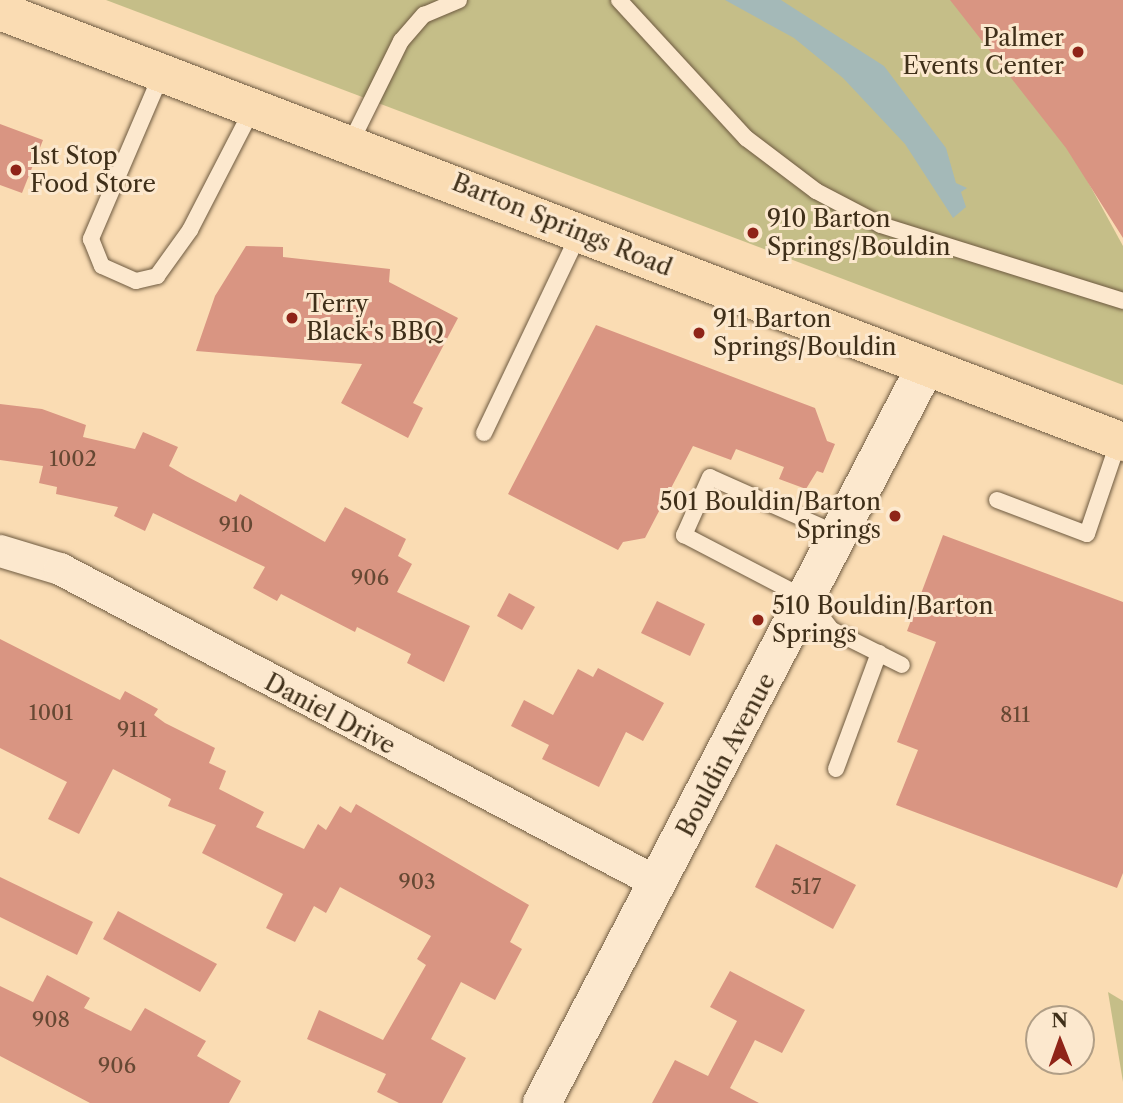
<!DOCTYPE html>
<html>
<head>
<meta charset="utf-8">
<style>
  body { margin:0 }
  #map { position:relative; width:1123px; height:1103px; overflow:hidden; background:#fadcb3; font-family:"Libre Caslon Text",serif }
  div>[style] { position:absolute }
  .green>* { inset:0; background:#c5be88 }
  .water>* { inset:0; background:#a4b9b8 }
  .building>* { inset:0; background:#d99582 }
  .roads { filter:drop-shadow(0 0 2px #6e5a40) drop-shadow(0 0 2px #6e5a40) }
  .service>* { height:16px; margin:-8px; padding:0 8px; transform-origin:8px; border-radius:8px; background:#fce8ce }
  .minor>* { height:32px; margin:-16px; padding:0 16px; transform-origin:16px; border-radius:16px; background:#fce8ce }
  .tertiary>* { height:38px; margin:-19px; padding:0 19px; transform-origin:19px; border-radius:19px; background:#fce8ce }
  .primary>* { height:38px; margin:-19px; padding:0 19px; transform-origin:19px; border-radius:19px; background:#fadcb3 }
  .dots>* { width:19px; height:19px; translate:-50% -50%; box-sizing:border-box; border:4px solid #fce8ce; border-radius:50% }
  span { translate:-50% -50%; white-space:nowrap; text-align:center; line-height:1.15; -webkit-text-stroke:6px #fce8ce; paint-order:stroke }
  .number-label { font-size:21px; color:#664833 }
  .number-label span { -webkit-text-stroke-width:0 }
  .poi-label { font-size:24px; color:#3f2f19 }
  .right { translate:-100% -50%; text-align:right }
  .left { translate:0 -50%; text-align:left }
  .street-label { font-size:24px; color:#3f2f19 }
  .north { position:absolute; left:1025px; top:1005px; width:70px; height:70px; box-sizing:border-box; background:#fce8ce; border:2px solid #b09e86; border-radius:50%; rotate:359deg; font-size:19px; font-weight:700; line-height:28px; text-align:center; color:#3f2f19 }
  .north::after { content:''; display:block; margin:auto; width:24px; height:32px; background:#8f2418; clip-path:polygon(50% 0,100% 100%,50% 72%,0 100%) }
</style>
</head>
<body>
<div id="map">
  <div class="green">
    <i style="clip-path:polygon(106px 0,953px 0,1069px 147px,1123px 246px,1123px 385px)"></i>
    <i style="clip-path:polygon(1108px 992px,1123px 1001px,1123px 1082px)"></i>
  </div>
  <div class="water">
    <i style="clip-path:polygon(725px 0,781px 0,884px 66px,946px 148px,956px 183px,967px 188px,961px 192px,966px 207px,953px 218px,905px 144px,843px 78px,794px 38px)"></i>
  </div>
  <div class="building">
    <i style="clip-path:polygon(950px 0,1123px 0,1123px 238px,1066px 148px)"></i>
    <i style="clip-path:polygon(0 124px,43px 140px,22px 193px,0 185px)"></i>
    <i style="clip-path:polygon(246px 246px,283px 247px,283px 257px,390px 269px,389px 282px,458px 318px,413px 403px,423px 408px,408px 438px,341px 403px,362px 364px,196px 351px,215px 296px)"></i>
    <i style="clip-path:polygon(596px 325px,815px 408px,827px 441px,835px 444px,823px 473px,817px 471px,806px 489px,779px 479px,784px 467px,736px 449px,731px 460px,693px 446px,645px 538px,623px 542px,618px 550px,508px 494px)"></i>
    <i style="clip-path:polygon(0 404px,42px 409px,86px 425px,83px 437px,135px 449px,143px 432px,178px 447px,169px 466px,186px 476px,236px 502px,240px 494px,325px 542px,345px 507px,406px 539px,398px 556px,412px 564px,397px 592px,470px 626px,444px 682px,407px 663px,411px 654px,357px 627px,355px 632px,281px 594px,277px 601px,253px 588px,265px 567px,153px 513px,145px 531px,114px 516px,118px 507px,56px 494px,57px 487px,39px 483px,43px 466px,0 460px)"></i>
    <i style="clip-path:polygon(943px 535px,1123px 602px,1123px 873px,1117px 888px,896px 805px,918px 750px,897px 742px,936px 642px,907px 631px)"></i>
    <i style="clip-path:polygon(509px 593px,535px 607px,522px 630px,497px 616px)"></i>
    <i style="clip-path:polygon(657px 601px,705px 624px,690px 656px,641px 633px)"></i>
    <i style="clip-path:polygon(0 639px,120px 700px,125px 691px,158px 709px,154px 715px,165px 723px,215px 748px,209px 763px,226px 771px,219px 789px,264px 812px,256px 827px,304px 849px,318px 824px,326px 830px,340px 806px,351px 813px,356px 804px,529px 905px,510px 942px,522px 949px,495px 1000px,461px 982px,431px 1039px,466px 1058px,442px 1103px,399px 1103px,377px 1092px,386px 1074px,307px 1039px,319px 1010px,383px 1040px,426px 965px,417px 959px,431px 936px,340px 887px,326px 913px,314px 906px,295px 942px,266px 928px,283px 894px,202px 853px,216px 825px,168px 806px,171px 799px,113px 769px,79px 834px,48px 819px,67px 782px,0 748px)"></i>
    <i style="clip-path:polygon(598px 668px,664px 703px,643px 741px,626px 732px,599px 787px,542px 759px,549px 745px,511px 726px,524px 700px,553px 715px,578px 669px,593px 677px)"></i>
    <i style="clip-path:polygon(776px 844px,856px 885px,833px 929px,755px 887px)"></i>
    <i style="clip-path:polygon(0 877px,93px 922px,77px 955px,0 917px)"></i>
    <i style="clip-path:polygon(118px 911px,217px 964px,200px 992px,103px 939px)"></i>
    <i style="clip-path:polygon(730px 971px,805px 1010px,782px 1053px,755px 1040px,730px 1088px,759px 1103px,652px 1103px,675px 1060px,708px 1076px,737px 1021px,710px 1007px)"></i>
    <i style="clip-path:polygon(47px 975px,90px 998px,84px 1008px,131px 1031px,145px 1008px,206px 1041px,197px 1056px,241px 1081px,229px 1103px,90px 1103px,0 1056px,0 986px,33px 1002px)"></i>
  </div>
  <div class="roads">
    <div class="service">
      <i style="left:619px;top:0;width:188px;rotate:47.4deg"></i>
      <i style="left:746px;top:138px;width:88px;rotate:37.1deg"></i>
      <i style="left:816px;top:191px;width:73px;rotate:27.6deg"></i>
      <i style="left:881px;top:225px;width:254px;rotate:17.4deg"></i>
      <i style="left:162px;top:73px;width:181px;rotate:113.2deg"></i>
      <i style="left:91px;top:239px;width:29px;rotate:68deg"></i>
      <i style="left:102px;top:266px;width:37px;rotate:24deg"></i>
      <i style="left:136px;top:281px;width:22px;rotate:-13deg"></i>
      <i style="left:157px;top:276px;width:57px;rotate:-54.3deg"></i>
      <i style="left:190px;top:230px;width:140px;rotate:-62.7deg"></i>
      <i style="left:351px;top:142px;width:113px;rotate:-63.7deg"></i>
      <i style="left:401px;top:41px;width:35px;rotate:-49deg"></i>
      <i style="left:424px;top:15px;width:38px;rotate:-23deg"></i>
      <i style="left:484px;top:433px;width:223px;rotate:-64.5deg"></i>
      <i style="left:997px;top:500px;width:96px;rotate:20.7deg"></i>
      <i style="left:1087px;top:534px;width:99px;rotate:-71.2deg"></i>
      <i style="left:840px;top:535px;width:142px;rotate:-156deg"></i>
      <i style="left:710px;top:477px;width:64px;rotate:114.1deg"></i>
      <i style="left:684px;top:535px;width:141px;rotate:27.5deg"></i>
      <i style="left:809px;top:600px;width:38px;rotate:53deg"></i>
      <i style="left:832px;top:630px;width:78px;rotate:26.6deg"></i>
      <i style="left:836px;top:769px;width:124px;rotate:-69.7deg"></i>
    </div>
    <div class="minor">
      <i style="left:0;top:551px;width:63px;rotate:16.7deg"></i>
      <i style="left:60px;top:569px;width:675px;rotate:27.7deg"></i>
    </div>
    <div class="tertiary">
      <i style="left:542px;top:1103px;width:829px;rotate:-62.48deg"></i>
    </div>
    <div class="primary">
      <i style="left:0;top:11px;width:1203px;rotate:21deg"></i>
    </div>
  </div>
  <div class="dots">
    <i style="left:1078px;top:52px;background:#8f2418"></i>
    <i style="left:16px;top:170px;background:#8f2418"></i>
    <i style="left:753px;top:233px;background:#8f2418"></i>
    <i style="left:292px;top:318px;background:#8f2418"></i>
    <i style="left:699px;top:333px;background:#8f2418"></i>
    <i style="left:895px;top:516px;background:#8f2418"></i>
    <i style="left:758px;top:620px;background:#8f2418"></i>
  </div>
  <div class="number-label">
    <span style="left:73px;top:459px">1002</span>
    <span style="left:236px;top:525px">910</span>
    <span style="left:370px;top:578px">906</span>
    <span style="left:51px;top:713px">1001</span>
    <span style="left:1015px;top:715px">811</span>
    <span style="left:132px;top:730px">911</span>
    <span style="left:417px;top:882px">903</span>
    <span style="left:806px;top:887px">517</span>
    <span style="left:51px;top:1020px">908</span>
    <span style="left:117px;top:1066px">906</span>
  </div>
  <div class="poi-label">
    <span class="right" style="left:1064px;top:52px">Palmer<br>Events Center</span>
    <span class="left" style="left:30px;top:170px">1st Stop<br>Food Store</span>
    <span class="left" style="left:767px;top:233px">910 Barton<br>Springs/Bouldin</span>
    <span class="left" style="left:306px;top:318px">Terry<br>Black's BBQ</span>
    <span class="left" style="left:713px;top:333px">911 Barton<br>Springs/Bouldin</span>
    <span class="right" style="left:881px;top:516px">501 Bouldin/Barton<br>Springs</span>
    <span class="left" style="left:772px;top:620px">510 Bouldin/Barton<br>Springs</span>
  </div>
  <div class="street-label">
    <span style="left:562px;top:225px;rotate:22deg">Barton Springs Road</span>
    <span style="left:330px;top:714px;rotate:28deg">Daniel Drive</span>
    <span style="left:726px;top:755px;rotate:-62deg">Bouldin Avenue</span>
  </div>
  <div class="north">N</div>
</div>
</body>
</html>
